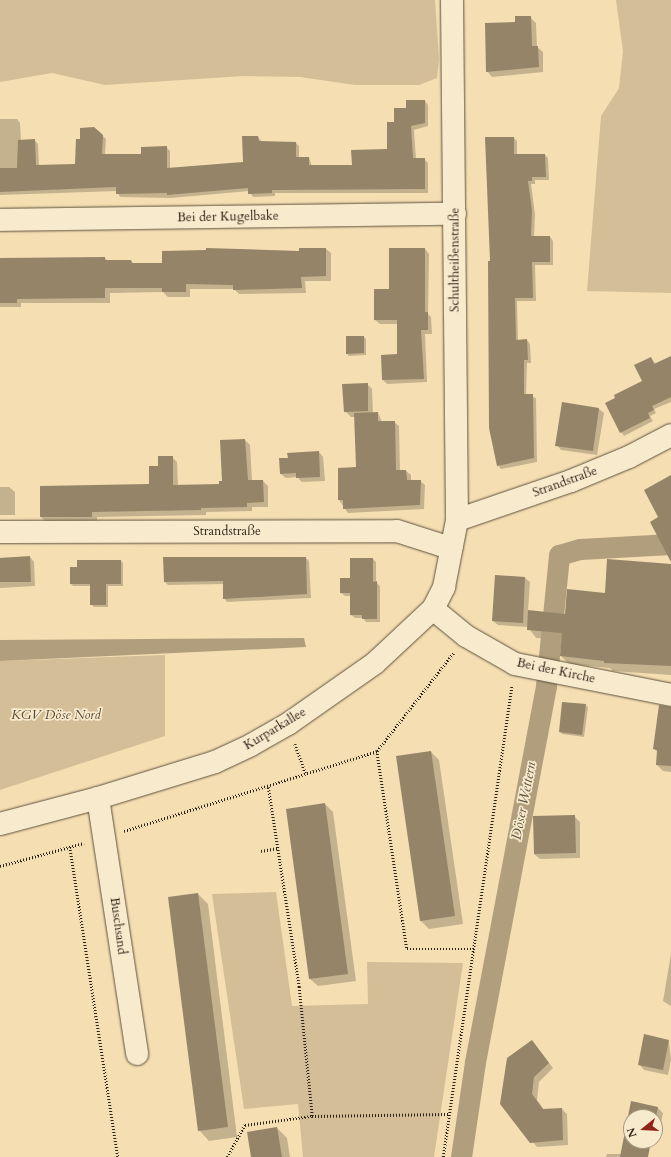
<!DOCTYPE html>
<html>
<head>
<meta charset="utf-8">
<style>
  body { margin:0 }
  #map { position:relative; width:671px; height:1157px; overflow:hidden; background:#f5deb2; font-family:Cardo,serif }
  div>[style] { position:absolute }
  .green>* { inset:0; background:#d3be98 }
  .water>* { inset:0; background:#b19e7d }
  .shadow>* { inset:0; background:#0003 }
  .canal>* { height:21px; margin:-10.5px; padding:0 10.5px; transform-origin:10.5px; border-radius:10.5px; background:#b19e7d }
  .building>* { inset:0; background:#958468 }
  .path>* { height:2.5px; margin-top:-1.25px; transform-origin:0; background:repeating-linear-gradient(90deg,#2c2317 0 1px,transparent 0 3px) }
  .roads { filter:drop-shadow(0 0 1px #5e523e) drop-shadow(0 0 1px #5e523e) }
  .minor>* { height:22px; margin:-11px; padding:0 11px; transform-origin:11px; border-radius:11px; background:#f8eacd }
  span { translate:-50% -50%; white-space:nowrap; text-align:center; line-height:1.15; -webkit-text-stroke:3.5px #f8eacd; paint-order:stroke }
  .street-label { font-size:13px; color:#2c2317 }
  .park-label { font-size:13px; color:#564a37; font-style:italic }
  .water-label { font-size:14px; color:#5b4e3b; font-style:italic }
  .north { position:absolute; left:623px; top:1109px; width:40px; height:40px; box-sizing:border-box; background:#f8eacd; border:1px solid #a69a84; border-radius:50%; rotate:252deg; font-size:11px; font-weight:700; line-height:16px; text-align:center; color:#2c2317 }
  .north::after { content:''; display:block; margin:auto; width:14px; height:18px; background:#8f2418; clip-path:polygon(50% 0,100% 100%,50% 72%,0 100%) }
</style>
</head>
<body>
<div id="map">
  <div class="green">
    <i style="clip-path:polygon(0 0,435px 0,439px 59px,437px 78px,419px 85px,355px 85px,300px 77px,244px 76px,105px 85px,52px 73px,0 82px)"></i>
    <i style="clip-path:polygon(616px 0,671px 0,671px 293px,587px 291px,601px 116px,619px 88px,623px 51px)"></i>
    <i style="clip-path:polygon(165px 655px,165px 736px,0 790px,0 661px)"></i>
    <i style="clip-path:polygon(276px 892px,292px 1006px,368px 1004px,367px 962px,463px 963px,434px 1157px,303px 1157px,298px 1104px,244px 1109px,212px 894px)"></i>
  </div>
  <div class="water">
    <i style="clip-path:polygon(304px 638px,306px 647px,0 661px,0 640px)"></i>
  </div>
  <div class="shadow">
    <i style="clip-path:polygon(530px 17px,536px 23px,537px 47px,543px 52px,543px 72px,492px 77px,487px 71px,516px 23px)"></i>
    <i style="clip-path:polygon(425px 101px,428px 105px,428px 126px,414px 130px,416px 159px,424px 159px,428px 163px,428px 193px,275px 193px,275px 196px,253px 197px,249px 191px,171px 198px,120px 197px,117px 191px,0 195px,0 119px,17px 119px,20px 123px,21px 141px,34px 140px,38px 144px,39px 166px,76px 165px,81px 140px,94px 128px,106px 139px,105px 155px,142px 155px,166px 147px,170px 151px,170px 169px,244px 163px,258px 137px,262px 142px,296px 143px,299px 146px,299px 158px,309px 158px,312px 166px,353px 166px,388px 150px,395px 123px,407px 109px)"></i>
    <i style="clip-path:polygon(514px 138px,517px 141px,517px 155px,545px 155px,548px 158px,549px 180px,535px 180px,535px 184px,531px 184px,535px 214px,534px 237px,550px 237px,553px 241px,553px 265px,535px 265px,536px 301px,517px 301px,518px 341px,527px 340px,530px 344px,531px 363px,527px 363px,526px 395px,536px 398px,537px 462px,501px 469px,498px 465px,491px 262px)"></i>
    <i style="clip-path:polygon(326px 249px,331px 253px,331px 281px,305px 281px,306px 293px,239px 294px,234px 289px,190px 289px,190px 297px,168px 297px,163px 292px,110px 293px,110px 303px,21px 303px,21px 307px,0 307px,0 259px,105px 258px,108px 261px,131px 261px,134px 264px,163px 264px)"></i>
    <i style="clip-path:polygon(425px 249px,429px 254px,428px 314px,431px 317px,432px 334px,425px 334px,427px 382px,387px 384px,383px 380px,398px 355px,398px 324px,380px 324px,375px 320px,390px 290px)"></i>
    <i style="clip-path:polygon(364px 337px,366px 339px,366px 355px,349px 356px,347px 354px)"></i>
    <i style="clip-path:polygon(671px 357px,671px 402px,654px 409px,656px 413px,650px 416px,653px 421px,624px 436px,621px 432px,651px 358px,656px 364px)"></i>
    <i style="clip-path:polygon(367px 384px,372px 389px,373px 414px,378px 413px,382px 422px,394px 422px,399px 426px,400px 471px,406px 471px,411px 475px,411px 481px,420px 481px,425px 485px,424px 509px,348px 513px,339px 500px,357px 468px,355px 417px,351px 417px,345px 411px,343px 385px)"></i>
    <i style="clip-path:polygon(599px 409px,604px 413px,597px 455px,561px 450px,557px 445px)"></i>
    <i style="clip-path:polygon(245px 440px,250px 445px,252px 481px,263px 481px,268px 486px,268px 507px,252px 507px,252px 511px,206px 512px,206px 515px,97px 517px,97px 521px,46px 522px,41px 517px,150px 485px,159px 467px,172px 457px,177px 462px,178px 486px,220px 485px)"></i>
    <i style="clip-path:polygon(319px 452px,323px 457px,325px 481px,302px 482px,297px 477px,286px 478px,281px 474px,289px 458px)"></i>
    <i style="clip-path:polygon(0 487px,9px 487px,15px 492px,15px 515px,0 515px)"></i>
    <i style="clip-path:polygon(30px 557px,34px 562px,35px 586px,0 588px,0 558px)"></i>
    <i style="clip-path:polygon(306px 558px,309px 561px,311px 598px,227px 602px,224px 598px,224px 584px,168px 585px,165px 582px)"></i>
    <i style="clip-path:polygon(373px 559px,376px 562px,376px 582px,380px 586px,380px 622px,366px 622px,363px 618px,355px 618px,351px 615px,351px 596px,345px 596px,341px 593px)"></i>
    <i style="clip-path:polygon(121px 561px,123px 563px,123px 586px,108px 586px,108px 607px,94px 607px,91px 604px,91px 586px,73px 586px,71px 584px)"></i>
    <i style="clip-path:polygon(671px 566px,671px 675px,613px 671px,610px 668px,569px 664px,561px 656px,562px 640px,536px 638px,528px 627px,498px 625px,493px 621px,525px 578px,530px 582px,528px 611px,565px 615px,606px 594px)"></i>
    <i style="clip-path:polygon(585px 705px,588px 707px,584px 737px,562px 734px,560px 732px)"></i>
    <i style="clip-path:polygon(671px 717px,671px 772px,663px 771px,657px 765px,658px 752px,654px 749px)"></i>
    <i style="clip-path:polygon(431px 752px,439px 760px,463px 924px,429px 929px,421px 921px)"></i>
    <i style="clip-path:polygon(325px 804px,333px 812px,356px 981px,318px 986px,310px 979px)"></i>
    <i style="clip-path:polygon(574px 816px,580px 822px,580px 858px,540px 859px,534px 854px)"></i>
    <i style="clip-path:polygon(198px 894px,208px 904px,237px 1137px,209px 1141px,199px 1130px)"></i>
    <i style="clip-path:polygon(671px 954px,671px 1006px,663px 1001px)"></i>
    <i style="clip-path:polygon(669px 1041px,671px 1060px,668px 1075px,644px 1070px,639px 1064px)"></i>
    <i style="clip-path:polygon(537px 1047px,553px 1068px,539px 1082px,537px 1100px,544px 1110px,562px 1109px,567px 1114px,568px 1145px,537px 1147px,501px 1104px)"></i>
    <i style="clip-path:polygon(632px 1103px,658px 1108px,663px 1113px,657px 1143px,649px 1141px,655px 1141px,655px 1117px,631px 1117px,631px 1141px,640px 1141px,640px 1157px,606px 1157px,607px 1154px,621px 1154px)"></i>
    <i style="clip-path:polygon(277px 1128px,287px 1138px,290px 1157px,252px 1157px)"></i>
  </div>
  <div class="canal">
    <i style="left:461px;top:1157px;width:96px;rotate:-81.6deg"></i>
    <i style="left:475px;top:1062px;width:383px;rotate:-79.3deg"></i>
    <i style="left:546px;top:686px;width:132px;rotate:-84.3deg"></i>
    <i style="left:559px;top:555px;width:22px;rotate:-16deg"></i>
    <i style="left:580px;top:549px;width:91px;rotate:-3.1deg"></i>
  </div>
  <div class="building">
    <i style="clip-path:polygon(515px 16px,531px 16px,532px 46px,538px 46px,539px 67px,486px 72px,485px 23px,515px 22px)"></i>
    <i style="clip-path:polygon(406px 100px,425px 100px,425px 123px,411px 126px,413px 158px,425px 158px,425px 189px,272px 190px,272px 193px,248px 194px,248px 188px,167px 195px,167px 193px,116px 194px,116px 187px,0 192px,0 168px,17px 168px,18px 140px,35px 139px,36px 165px,75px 164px,76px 139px,80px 139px,80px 128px,94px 127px,103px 135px,102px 154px,141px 154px,141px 147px,167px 146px,167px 168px,243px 162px,242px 136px,258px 136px,259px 141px,296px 142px,296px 157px,309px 157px,309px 165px,352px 165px,351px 150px,387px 149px,387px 122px,394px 122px,394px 108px,406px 108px)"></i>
    <i style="clip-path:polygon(485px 137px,514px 137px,514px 154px,545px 154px,546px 177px,532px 177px,532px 181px,528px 181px,532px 210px,531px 236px,550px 236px,550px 262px,532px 262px,533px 298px,515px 298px,516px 340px,527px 339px,528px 360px,524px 360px,524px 394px,533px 394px,534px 458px,497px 466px,489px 428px,488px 261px,490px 261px)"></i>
    <i style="clip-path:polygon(206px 248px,299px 251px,299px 248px,326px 248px,326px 276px,301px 277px,302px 288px,233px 290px,233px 285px,186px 284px,186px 292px,162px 292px,162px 288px,105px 288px,105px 298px,17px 299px,17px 303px,0 303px,0 258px,105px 257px,105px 260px,131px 260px,132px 263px,162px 263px,162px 251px,206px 250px)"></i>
    <i style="clip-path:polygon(389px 248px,425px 248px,425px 312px,428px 312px,428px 330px,421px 330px,424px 379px,382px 380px,381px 355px,397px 354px,397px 320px,374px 320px,374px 289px,389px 289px)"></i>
    <i style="clip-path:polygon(346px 336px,364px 336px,364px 353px,346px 354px)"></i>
    <i style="clip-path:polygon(671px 356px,671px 397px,652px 406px,654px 410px,648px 413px,650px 418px,620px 433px,605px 403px,615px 398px,614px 395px,642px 381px,634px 365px,651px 357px,654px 364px)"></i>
    <i style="clip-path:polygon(368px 383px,368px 411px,344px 412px,342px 384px)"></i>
    <i style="clip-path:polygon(562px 402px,599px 408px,593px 451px,555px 446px)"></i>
    <i style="clip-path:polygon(378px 412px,378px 421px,395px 421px,396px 470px,406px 470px,407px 480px,421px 480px,420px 505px,343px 509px,343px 500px,338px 500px,338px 468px,356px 467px,354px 413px)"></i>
    <i style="clip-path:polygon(245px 439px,248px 480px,263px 480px,264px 502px,247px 503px,247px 507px,201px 508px,201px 510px,92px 512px,92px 517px,40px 517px,40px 486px,149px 484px,149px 466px,158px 466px,158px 456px,173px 456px,173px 485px,219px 484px,219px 481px,222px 481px,220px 440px)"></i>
    <i style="clip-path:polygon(319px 451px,320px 477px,296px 478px,296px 473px,280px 474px,279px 458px,288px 458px,287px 453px)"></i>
    <i style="clip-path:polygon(671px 475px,671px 562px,650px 522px,658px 517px,644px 490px)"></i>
    <i style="clip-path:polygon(30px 556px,31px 582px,0 582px,0 558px)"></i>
    <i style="clip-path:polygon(163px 557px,306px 557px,307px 594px,223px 599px,223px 581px,164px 582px)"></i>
    <i style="clip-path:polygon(350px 558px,373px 558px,373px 582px,377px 581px,377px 619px,362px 619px,362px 615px,350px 615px,350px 593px,340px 593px,340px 578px,350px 578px)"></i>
    <i style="clip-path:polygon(607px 559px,671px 564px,671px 666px,604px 663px,604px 661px,560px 656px,562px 633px,527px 630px,528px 610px,565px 614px,567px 589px,605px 593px)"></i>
    <i style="clip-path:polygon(77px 560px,121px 560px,121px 584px,106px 584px,106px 605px,90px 605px,90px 584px,70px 584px,70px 567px,77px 567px)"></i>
    <i style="clip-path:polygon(495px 575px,525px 577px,523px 623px,492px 621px)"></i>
    <i style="clip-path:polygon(562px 702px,586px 704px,582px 735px,559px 732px)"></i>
    <i style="clip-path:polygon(659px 705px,671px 707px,671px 766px,656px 765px,657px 750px,653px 749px)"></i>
    <i style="clip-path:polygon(431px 751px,455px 916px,420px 921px,396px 756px)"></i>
    <i style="clip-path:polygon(325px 803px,348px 974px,309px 979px,286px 809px)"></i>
    <i style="clip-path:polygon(575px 815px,576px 853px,534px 854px,533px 816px)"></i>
    <i style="clip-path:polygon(198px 893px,228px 1127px,198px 1131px,168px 897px)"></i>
    <i style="clip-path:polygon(644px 1034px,669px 1040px,663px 1070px,638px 1065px)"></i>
    <i style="clip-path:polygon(532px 1040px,549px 1063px,534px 1077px,532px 1094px,543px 1109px,562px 1108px,563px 1140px,530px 1143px,500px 1104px,507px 1058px)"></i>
    <i style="clip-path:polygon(631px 1101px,658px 1107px,655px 1122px,655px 1117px,631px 1117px,631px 1141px,651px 1141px,648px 1157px,620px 1157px)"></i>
    <i style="clip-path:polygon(277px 1127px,282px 1157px,251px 1157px,247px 1132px)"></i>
  </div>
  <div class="path">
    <i style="left:295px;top:744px;width:32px;rotate:70deg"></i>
    <i style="left:377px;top:751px;width:200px;rotate:81.4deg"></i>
    <i style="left:407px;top:949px;width:67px"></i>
    <i style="left:124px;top:831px;width:265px;rotate:-17.5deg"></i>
    <i style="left:377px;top:751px;width:125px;rotate:-52.1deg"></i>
    <i style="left:70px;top:847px;width:314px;rotate:81.2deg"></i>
    <i style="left:261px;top:851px;width:17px;rotate:-10deg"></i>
    <i style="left:0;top:866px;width:87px;rotate:-15.3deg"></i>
    <i style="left:312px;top:1116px;width:137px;rotate:-0.8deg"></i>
    <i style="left:227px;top:1157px;width:37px;rotate:-61deg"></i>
    <i style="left:245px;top:1125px;width:68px;rotate:-7.7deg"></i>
    <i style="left:312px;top:1116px;width:130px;rotate:-95.8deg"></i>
    <i style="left:299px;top:987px;width:203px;rotate:-98.8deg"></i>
    <i style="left:443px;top:1157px;width:477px;rotate:-81.7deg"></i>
  </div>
  <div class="roads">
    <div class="minor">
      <i style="left:0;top:220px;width:455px;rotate:-0.8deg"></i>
      <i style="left:457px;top:520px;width:120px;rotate:-18.9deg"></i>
      <i style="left:571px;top:481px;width:63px;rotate:-22.5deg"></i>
      <i style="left:629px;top:457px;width:47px;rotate:-27.6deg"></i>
      <i style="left:0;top:532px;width:397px;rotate:-0.1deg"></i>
      <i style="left:397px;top:531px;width:46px;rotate:17.7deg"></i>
      <i style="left:441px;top:545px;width:11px"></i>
      <i style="left:433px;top:609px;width:43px;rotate:39.3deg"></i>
      <i style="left:466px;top:636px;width:56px;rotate:29.7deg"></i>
      <i style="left:515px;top:664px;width:159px;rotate:11.2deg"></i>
      <i style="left:98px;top:798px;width:259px;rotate:81.3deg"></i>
      <i style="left:0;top:824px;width:101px;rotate:-14.9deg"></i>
      <i style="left:98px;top:798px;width:122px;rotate:-17.1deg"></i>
      <i style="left:215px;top:762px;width:40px;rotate:-25deg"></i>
      <i style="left:251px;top:745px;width:43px;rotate:-29.6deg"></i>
      <i style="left:288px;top:724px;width:106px;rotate:-35deg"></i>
      <i style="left:375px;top:663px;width:79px;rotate:-43deg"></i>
      <i style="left:433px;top:609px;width:25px;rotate:-63deg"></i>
      <i style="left:444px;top:587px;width:68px;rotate:-79deg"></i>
      <i style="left:457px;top:520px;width:520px;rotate:-90.55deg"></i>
    </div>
  </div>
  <div class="street-label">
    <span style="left:228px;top:217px;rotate:-1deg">Bei der Kugelbake</span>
    <span style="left:455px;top:260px;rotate:-90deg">Schultheißenstraße</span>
    <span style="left:565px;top:482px;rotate:-20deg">Strandstraße</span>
    <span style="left:227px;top:531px">Strandstraße</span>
    <span style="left:556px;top:671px;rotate:12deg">Bei der Kirche</span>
    <span style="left:275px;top:729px;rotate:-31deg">Kurparkallee</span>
    <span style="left:118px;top:926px;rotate:82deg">Buschsand</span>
  </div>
  <div class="park-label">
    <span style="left:56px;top:715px">KGV Döse Nord</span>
  </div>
  <div class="water-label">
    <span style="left:524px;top:801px;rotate:-79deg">Döser Wettern</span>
  </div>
  <div class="north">N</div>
</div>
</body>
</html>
